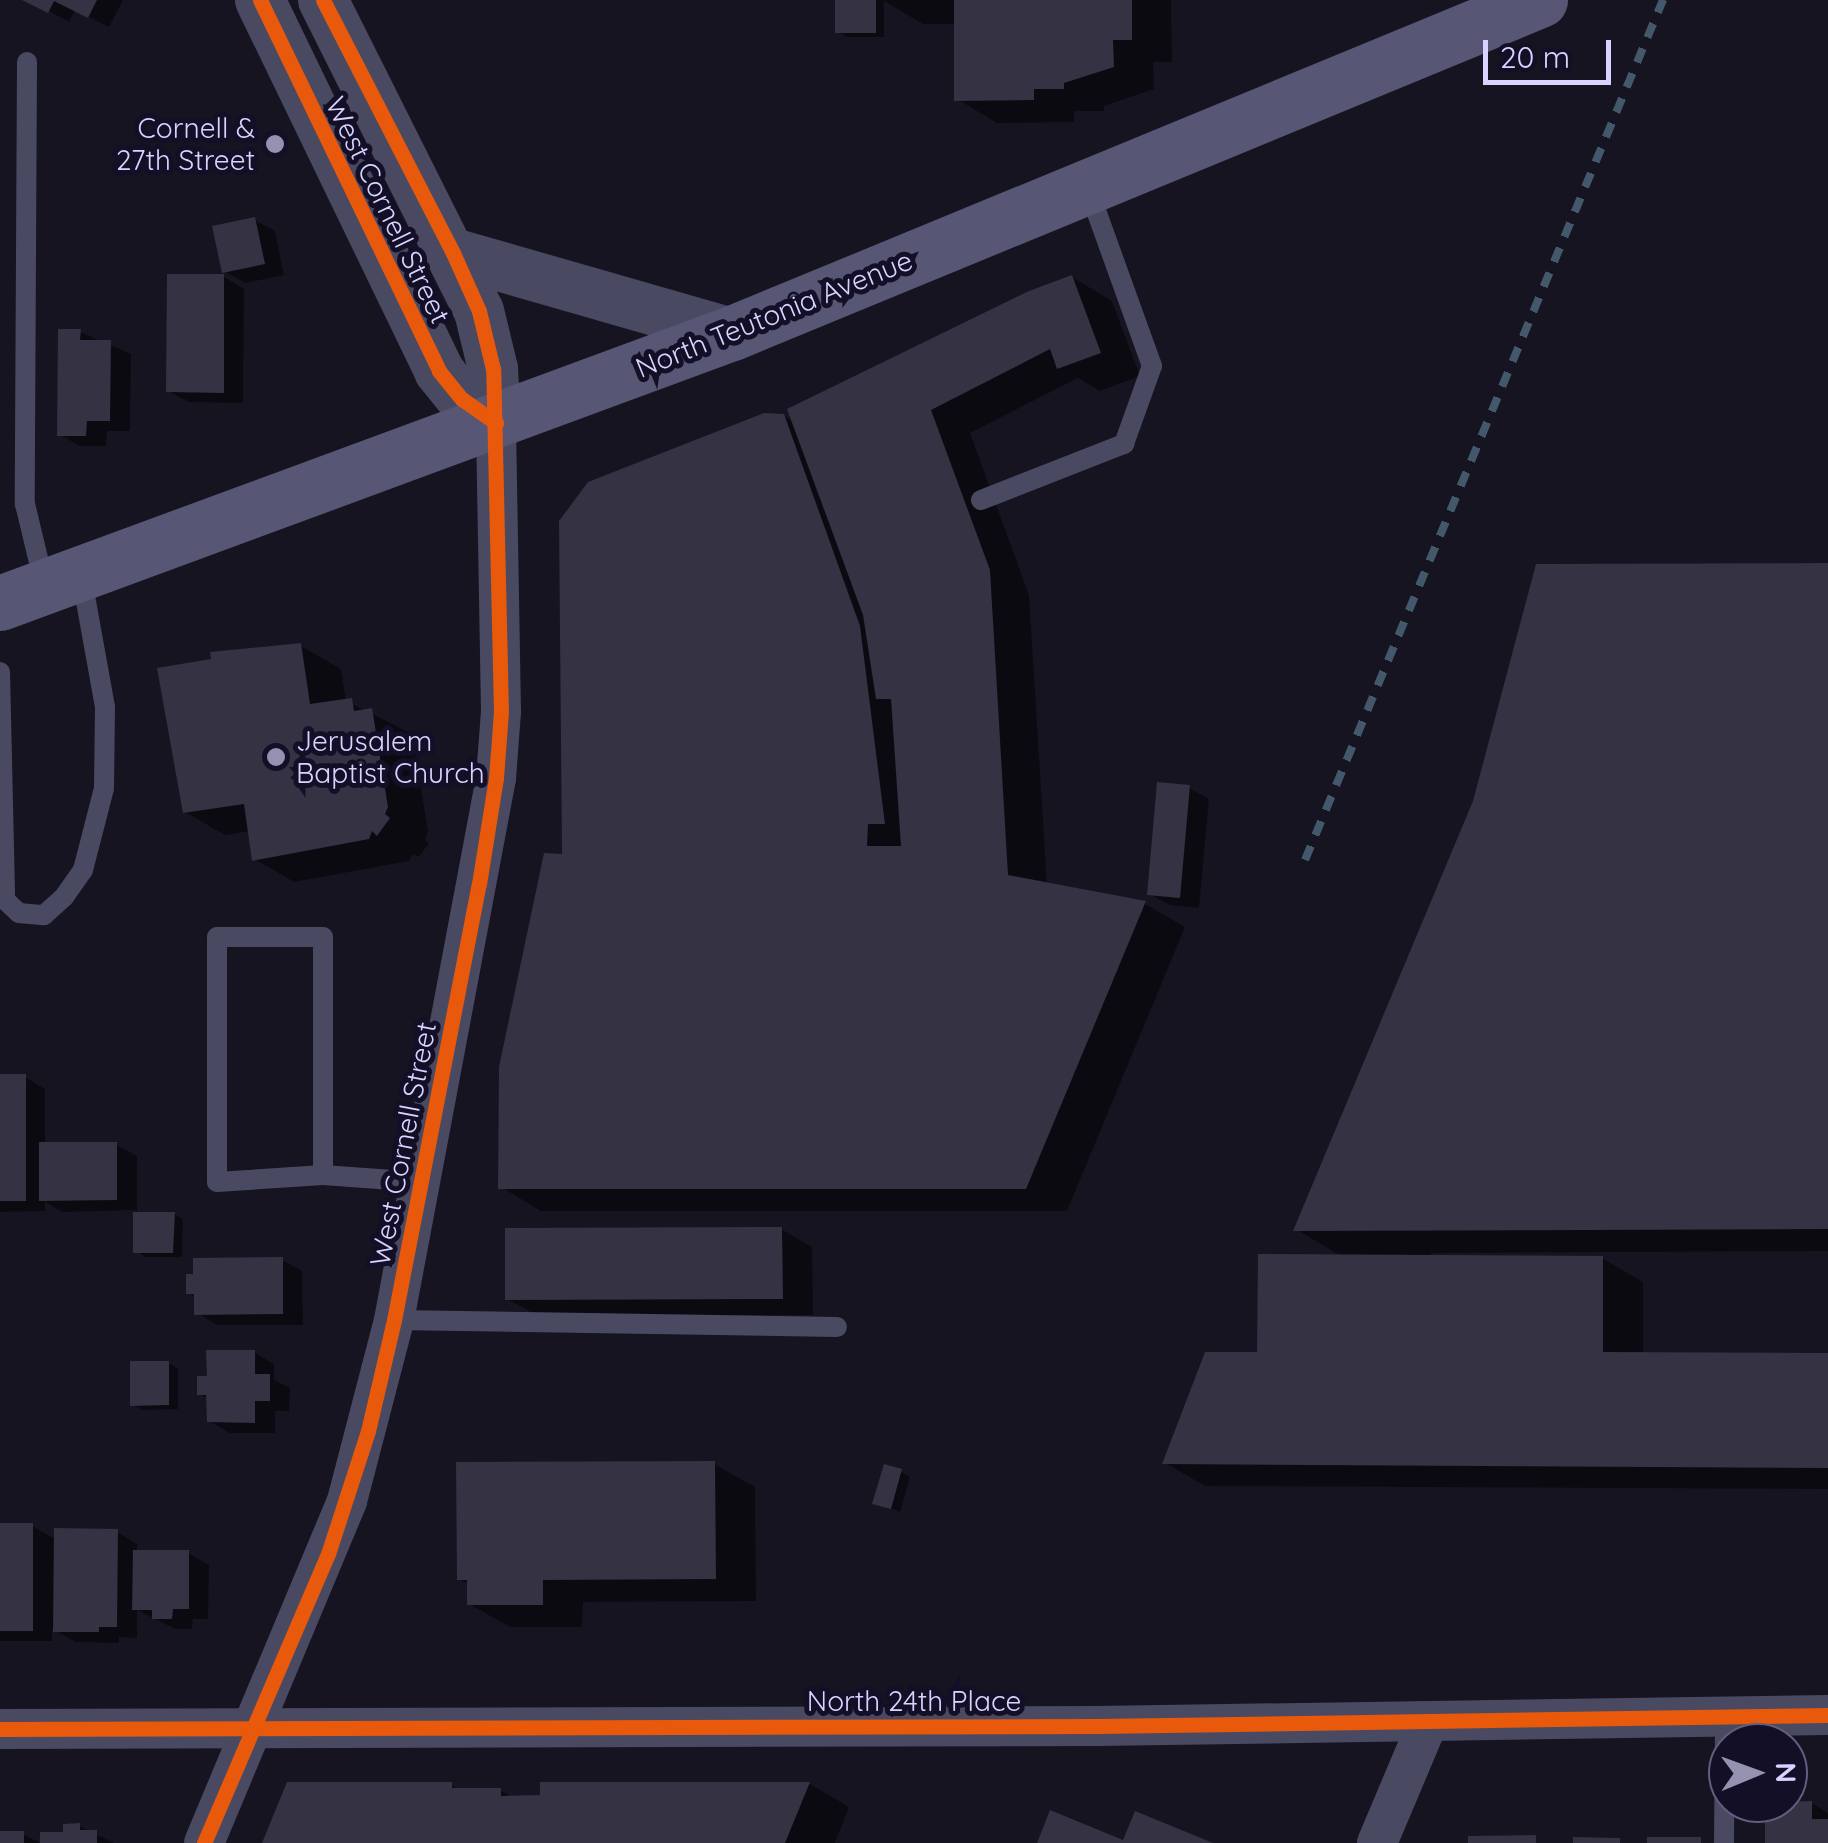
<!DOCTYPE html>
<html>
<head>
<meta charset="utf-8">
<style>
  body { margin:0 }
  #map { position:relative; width:1828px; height:1843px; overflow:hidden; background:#161421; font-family:Quicksand,sans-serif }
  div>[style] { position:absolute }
  .shadow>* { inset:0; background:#0007 }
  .building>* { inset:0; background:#343243 }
  .service>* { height:20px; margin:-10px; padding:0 10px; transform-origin:10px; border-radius:10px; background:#4a4962 }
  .minor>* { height:40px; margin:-20px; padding:0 20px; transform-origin:20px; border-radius:20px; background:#4a4962 }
  .tertiary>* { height:50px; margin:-25px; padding:0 25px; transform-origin:25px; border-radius:25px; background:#4a4962 }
  .secondary>* { height:55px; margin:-27.5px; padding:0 27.5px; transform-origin:27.5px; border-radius:27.5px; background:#575674 }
  .rail>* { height:8px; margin-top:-4px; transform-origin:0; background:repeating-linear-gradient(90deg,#43596b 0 15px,transparent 0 27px) }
  .cycleway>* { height:15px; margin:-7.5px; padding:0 7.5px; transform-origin:7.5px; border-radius:7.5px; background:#e8590c }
  .dots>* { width:28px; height:28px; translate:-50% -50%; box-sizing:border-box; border:5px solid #130f26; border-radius:50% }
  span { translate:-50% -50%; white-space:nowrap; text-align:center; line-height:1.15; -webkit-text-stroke:10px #130f26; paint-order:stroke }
  .poi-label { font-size:28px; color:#d9d4ff }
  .right { translate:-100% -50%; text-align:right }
  .left { translate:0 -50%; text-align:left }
  .street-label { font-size:28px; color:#d9d4ff }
  .north { position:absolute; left:1708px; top:1723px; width:100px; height:100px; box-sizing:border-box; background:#130f26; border:2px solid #625e7d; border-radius:50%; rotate:89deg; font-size:28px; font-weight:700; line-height:40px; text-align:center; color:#d9d4ff }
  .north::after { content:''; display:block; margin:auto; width:35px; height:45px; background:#9591b1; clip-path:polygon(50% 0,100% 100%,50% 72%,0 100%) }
  .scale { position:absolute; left:1483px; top:40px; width:128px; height:45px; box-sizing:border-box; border:5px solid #d9d4ff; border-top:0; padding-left:12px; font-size:30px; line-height:35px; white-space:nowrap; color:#d9d4ff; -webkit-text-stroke:8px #130f26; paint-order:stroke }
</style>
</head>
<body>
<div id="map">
  <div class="shadow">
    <i style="clip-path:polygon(29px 0,123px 0,109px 27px,75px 10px,69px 22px)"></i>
    <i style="clip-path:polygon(838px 0,1171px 0,1172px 62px,1153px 62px,1154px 89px,1104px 106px,1104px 111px,1074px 111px,1074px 122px,997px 123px,957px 99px,957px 24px,923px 24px,884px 1px,884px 37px,847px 37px,838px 32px)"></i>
    <i style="clip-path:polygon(254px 220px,275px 231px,284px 275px,245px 283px,224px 271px)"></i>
    <i style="clip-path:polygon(224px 277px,244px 289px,243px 403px,189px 402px,168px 391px)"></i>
    <i style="clip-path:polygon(1072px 277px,1112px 301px,1140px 376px,1100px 391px,1078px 378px,970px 433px,1029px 595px,1047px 885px,1145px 904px,1185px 927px,1067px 1211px,541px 1211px,501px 1187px,565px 856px,784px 416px,795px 422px)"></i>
    <i style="clip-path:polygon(80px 332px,131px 354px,130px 431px,107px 431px,106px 446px,80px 446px,60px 435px)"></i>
    <i style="clip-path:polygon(1828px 565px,1828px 1251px,1431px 1253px,1431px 1257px,1602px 1258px,1643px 1282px,1643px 1355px,1828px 1356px,1828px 1489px,1205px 1486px,1165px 1463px,1343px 1257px,1297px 1230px)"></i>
    <i style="clip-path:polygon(301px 646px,341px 669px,346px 701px,412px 734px,428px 831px,425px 840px,429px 843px,419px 857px,413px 854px,409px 861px,294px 882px,254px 859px,250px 831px,225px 835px,185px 812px)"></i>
    <i style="clip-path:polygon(1189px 788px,1209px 799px,1199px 908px,1170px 905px,1149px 894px)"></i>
    <i style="clip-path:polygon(0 1077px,25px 1077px,45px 1089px,45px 1144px,117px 1145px,137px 1156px,137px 1214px,174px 1214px,183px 1219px,182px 1257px,145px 1257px,136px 1251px,136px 1210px,62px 1212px,45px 1202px,45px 1211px,0 1212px)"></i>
    <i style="clip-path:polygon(781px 1229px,812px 1247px,813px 1315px,538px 1316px,507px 1299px)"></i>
    <i style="clip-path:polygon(282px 1260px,302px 1271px,303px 1325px,217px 1325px,197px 1313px,196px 1297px,189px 1293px)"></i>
    <i style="clip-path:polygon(254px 1352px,274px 1364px,274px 1380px,290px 1388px,289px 1411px,275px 1411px,275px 1433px,230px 1433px,209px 1421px,209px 1399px,200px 1394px,209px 1379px)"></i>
    <i style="clip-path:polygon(169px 1363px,178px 1369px,178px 1409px,142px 1410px,132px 1404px)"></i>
    <i style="clip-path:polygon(714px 1464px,755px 1487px,756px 1601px,583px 1602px,582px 1627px,510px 1627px,469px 1604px,469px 1584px,459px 1579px)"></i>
    <i style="clip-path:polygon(901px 1472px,910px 1477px,900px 1512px,875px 1502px)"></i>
    <i style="clip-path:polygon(0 1526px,32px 1526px,57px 1540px,117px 1532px,137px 1544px,137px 1553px,188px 1553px,209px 1565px,208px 1619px,193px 1619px,192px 1629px,175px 1629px,137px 1610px,137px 1638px,119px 1637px,119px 1643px,76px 1642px,52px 1629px,52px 1641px,0 1641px)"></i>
    <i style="clip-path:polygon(543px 1784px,810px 1784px,849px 1807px,835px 1843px,265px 1843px,451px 1785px,461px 1791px,500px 1790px,514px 1798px,543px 1798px)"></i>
    <i style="clip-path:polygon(1811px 1803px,1828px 1813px,1828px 1843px,1767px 1843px)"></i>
    <i style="clip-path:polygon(79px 1826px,114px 1843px,42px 1843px,66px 1835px)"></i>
    <i style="clip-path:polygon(0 1833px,23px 1834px,40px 1843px,0 1843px)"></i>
  </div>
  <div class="building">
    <i style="clip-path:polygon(22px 0,97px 0,88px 18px,54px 1px,48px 13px)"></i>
    <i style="clip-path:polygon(835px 0,876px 0,876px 33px,835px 33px)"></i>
    <i style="clip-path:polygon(954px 0,1132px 0,1132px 40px,1113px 40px,1114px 67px,1064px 83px,1064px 89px,1034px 89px,1034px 100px,954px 101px)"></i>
    <i style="clip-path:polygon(255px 217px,265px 264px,222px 273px,212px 226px)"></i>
    <i style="clip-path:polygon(167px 274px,224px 274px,224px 393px,166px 392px)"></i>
    <i style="clip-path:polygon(1072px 275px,1101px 353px,1057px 369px,1050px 349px,931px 410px,990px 570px,1008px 875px,1146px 901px,1026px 1189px,498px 1189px,499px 1067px,544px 853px,562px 854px,559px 521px,588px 482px,764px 413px,784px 414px,860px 626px,885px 824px,868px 824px,867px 846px,901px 846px,891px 699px,876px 699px,863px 615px,787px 409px,1029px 291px)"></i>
    <i style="clip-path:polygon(58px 329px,81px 329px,80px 340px,111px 340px,110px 421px,87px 421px,86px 436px,57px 436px)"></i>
    <i style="clip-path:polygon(1828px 563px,1828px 1229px,1293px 1231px,1473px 801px,1536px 564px)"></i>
    <i style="clip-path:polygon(301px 643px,310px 704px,352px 698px,354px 711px,372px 708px,388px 807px,385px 814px,390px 818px,377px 836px,372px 831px,369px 839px,252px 861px,244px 804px,183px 813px,157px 668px,211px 659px,210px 652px)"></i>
    <i style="clip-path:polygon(1157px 782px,1190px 785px,1180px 898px,1147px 895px)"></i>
    <i style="clip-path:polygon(0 1074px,26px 1074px,26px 1201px,0 1201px)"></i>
    <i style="clip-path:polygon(39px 1142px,117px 1142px,117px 1200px,39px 1201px)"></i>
    <i style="clip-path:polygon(133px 1212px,175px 1212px,173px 1253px,133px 1253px)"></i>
    <i style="clip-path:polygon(782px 1227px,783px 1299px,505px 1300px,505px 1228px)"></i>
    <i style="clip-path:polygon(1258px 1254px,1603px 1256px,1603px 1352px,1828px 1353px,1828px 1468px,1162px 1464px,1205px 1352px,1257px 1352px)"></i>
    <i style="clip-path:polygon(283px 1257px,283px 1314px,194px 1315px,194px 1294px,186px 1294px,186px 1274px,193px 1274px,193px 1258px)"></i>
    <i style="clip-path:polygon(206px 1350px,255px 1350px,255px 1374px,270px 1374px,270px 1401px,255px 1401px,255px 1423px,207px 1422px,206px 1395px,197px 1395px,197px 1376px,207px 1376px)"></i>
    <i style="clip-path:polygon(130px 1361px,169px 1361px,169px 1405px,130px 1406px)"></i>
    <i style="clip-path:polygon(715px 1461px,716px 1579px,543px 1580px,543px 1605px,467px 1605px,467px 1580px,457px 1580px,456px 1462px)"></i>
    <i style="clip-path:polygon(884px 1464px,902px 1469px,891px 1509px,872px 1504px)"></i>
    <i style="clip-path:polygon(0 1523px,33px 1523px,33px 1631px,0 1631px)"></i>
    <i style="clip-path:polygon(54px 1528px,118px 1529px,117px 1627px,99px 1627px,99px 1632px,53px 1632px)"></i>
    <i style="clip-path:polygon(133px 1550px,189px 1550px,189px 1609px,173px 1609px,172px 1619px,152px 1619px,152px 1610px,132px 1610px)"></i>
    <i style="clip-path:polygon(287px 1782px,452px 1782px,452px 1788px,501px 1788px,501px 1796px,540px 1795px,540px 1782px,810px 1782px,785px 1843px,262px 1843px)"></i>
    <i style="clip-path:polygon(1812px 1801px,1812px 1819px,1828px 1819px,1828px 1843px,1765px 1843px,1765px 1803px)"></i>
    <i style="clip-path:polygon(1050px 1810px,1123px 1840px,1135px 1811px,1213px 1843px,1037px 1843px)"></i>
    <i style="clip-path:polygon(80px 1823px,80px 1830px,97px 1830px,97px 1843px,40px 1843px,40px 1832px,63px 1832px,63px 1824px)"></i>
    <i style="clip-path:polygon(0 1831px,24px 1831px,24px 1843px,0 1843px)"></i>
    <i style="clip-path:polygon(1536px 1835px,1536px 1843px,1468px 1843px,1468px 1836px)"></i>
    <i style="clip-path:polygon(1573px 1837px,1620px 1838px,1620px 1843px,1573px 1843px)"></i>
    <i style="clip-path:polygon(1647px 1837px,1701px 1837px,1701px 1843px,1647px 1843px)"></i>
  </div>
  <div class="service">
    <i style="left:27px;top:62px;width:442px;rotate:90.3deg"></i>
    <i style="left:25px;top:504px;width:81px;rotate:76.5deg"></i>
    <i style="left:981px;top:500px;width:154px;rotate:-21.4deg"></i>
    <i style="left:1124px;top:444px;width:83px;rotate:-70.3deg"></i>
    <i style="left:1152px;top:366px;width:189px;rotate:-109.8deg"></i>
    <i style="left:0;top:672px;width:228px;rotate:88.7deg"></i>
    <i style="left:5px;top:900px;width:19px;rotate:43deg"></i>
    <i style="left:19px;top:913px;width:25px;rotate:5deg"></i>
    <i style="left:44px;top:915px;width:27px;rotate:-42deg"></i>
    <i style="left:64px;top:897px;width:33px;rotate:-55deg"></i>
    <i style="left:83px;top:870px;width:85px;rotate:-75.6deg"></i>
    <i style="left:104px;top:788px;width:81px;rotate:-89.3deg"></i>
    <i style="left:105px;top:707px;width:135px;rotate:-100.2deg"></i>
    <i style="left:323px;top:1175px;width:238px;rotate:-90deg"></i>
    <i style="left:323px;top:937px;width:106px;rotate:180deg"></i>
    <i style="left:217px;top:937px;width:245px;rotate:90deg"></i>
    <i style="left:217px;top:1182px;width:106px;rotate:-3.8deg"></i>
    <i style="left:323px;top:1175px;width:98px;rotate:4.1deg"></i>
    <i style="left:394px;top:1320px;width:443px;rotate:0.9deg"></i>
    <i style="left:1724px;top:1843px;width:126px;rotate:-89.5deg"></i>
  </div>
  <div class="minor">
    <i style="left:0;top:1729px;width:1097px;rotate:-0.16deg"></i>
    <i style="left:1097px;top:1726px;width:731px;rotate:-0.86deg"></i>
    <i style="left:204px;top:1843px;width:371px;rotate:-67.3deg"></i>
    <i style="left:347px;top:1501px;width:187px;rotate:-75.4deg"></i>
    <i style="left:394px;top:1320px;width:552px;rotate:-79.34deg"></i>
    <i style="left:496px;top:778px;width:66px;rotate:-85.7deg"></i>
    <i style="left:501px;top:712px;width:289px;rotate:-91deg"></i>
    <i style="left:1377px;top:1843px;width:131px;rotate:-67.1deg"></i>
  </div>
  <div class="tertiary">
    <i style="left:260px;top:0;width:412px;rotate:64.2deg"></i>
    <i style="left:439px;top:371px;width:36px;rotate:51deg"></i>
    <i style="left:462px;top:399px;width:42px;rotate:35.2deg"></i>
    <i style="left:323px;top:0;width:348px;rotate:63.4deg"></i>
    <i style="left:479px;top:311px;width:60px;rotate:76.4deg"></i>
    <i style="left:493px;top:369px;width:54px;rotate:86.8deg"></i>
    <i style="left:453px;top:253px;width:290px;rotate:16deg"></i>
  </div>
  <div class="secondary">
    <i style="left:0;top:603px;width:780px;rotate:-20.25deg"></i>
    <i style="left:732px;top:333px;width:874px;rotate:-22.4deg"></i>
  </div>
  <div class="rail">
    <i style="left:1305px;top:860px;width:932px;rotate:-67.4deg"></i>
  </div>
  <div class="cycleway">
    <i style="left:260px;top:0;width:412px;rotate:64.2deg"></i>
    <i style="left:439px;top:371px;width:36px;rotate:51deg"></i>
    <i style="left:462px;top:399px;width:42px;rotate:35.2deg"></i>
    <i style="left:0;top:1729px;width:1097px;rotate:-0.16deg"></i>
    <i style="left:1097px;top:1726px;width:731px;rotate:-0.86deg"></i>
    <i style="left:204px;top:1843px;width:314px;rotate:-66.8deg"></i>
    <i style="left:328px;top:1554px;width:129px;rotate:-72deg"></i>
    <i style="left:368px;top:1431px;width:114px;rotate:-76.8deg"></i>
    <i style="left:394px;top:1320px;width:444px;rotate:-79deg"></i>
    <i style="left:479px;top:884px;width:107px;rotate:-80.9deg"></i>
    <i style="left:496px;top:778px;width:66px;rotate:-85.7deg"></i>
    <i style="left:501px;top:712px;width:343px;rotate:-91.3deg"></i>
    <i style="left:493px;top:369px;width:60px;rotate:-103.6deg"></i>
    <i style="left:479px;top:311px;width:64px;rotate:-114.1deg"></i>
    <i style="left:453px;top:253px;width:284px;rotate:-117.2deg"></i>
  </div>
  <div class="dots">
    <i style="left:275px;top:144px;background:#9591b1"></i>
    <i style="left:276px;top:757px;background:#9591b1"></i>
  </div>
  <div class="poi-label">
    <span class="right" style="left:255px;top:144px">Cornell &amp;<br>27th Street</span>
    <span class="left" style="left:296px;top:757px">Jerusalem<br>Baptist Church</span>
  </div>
  <div class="street-label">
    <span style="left:388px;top:210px;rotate:64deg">West Cornell Street</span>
    <span style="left:774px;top:314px;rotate:-22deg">North Teutonia Avenue</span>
    <span style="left:403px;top:1144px;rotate:-79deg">West Cornell Street</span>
    <span style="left:914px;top:1701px">North 24th Place</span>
  </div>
  <div class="north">N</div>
  <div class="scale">20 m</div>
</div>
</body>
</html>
